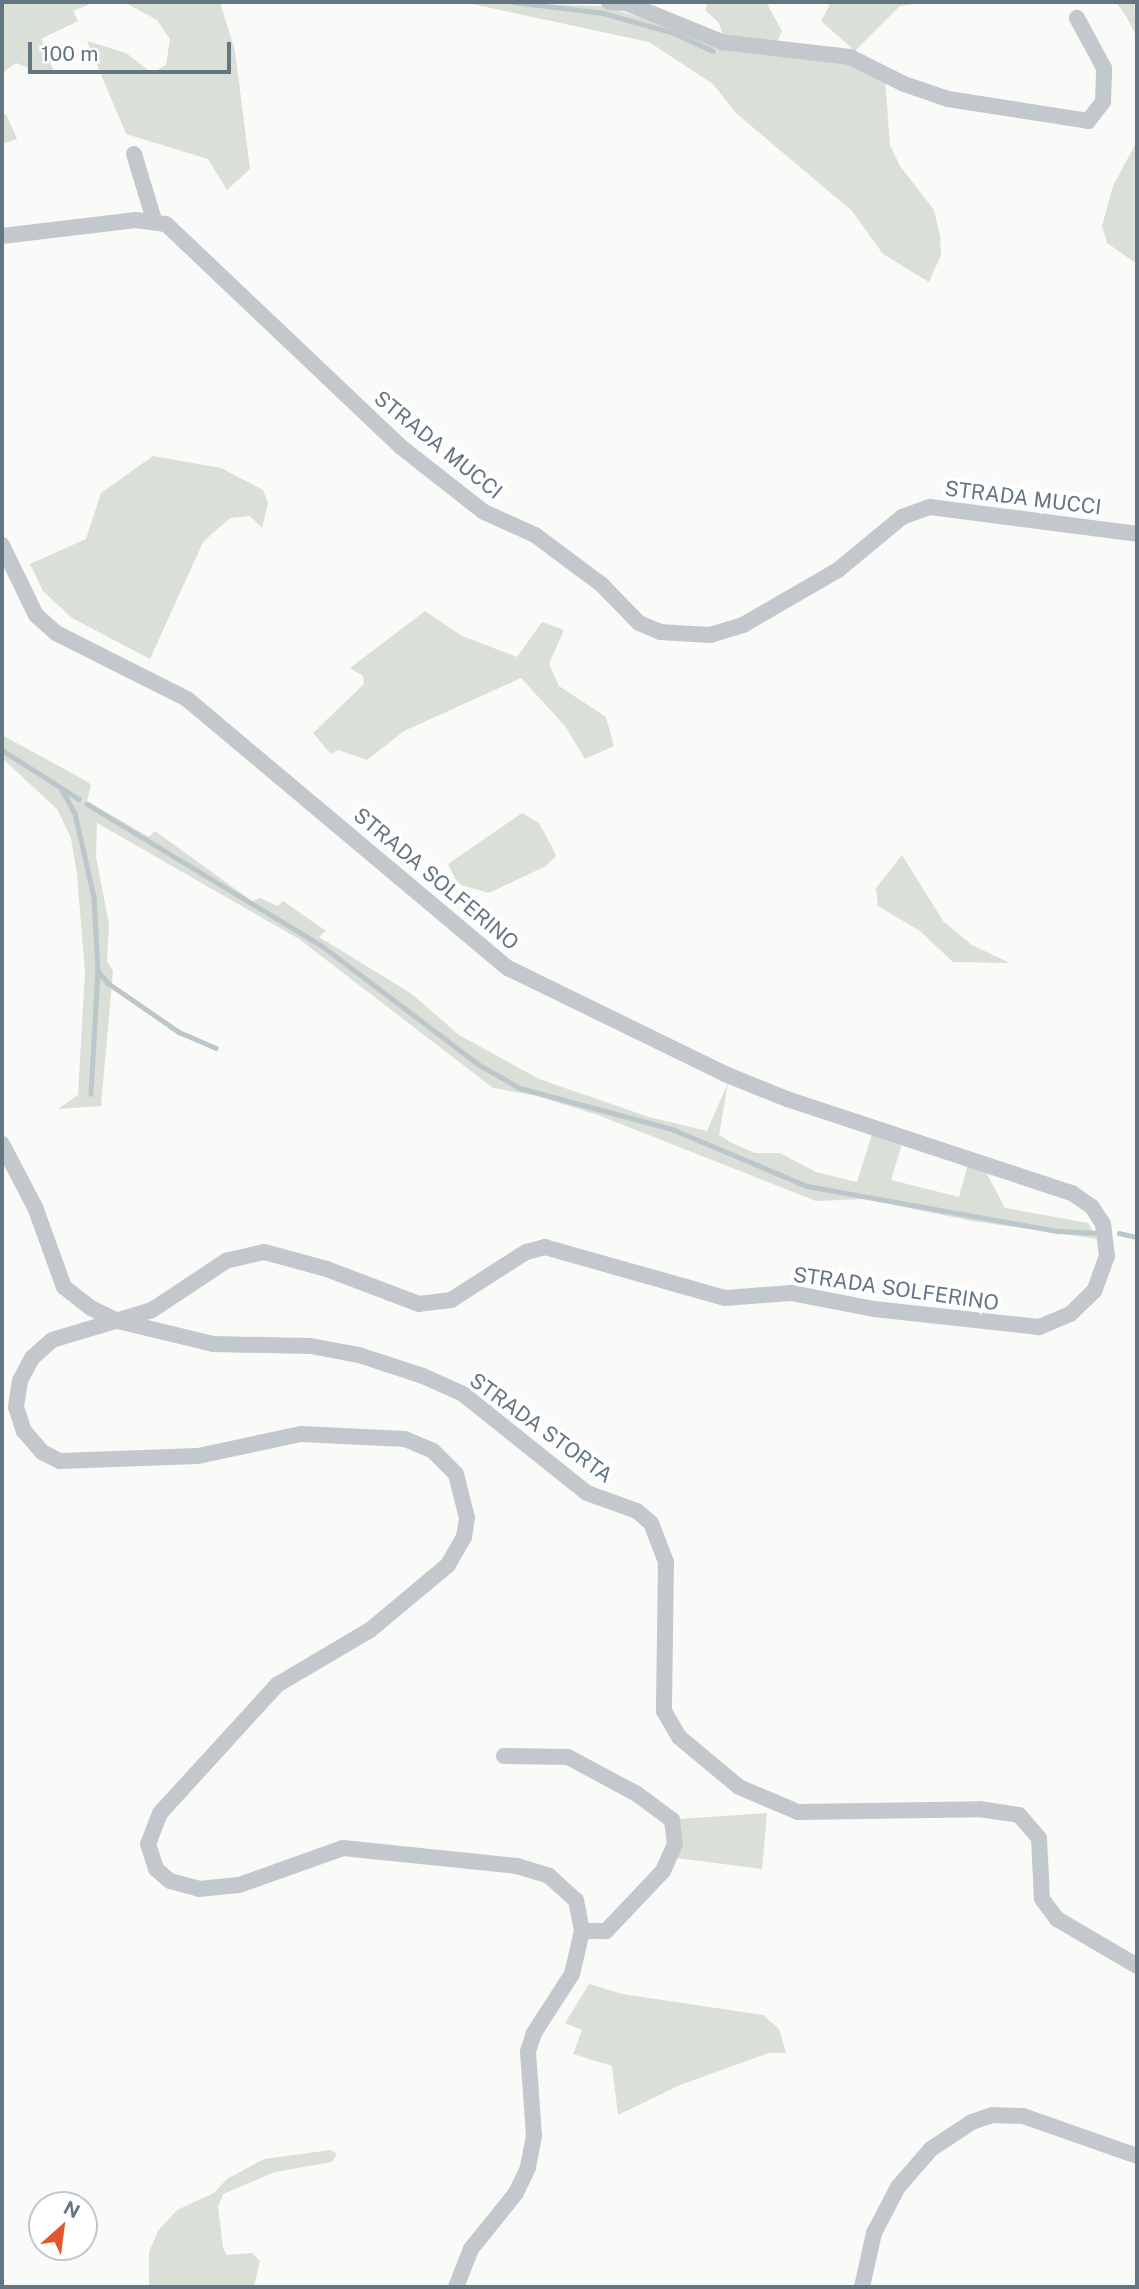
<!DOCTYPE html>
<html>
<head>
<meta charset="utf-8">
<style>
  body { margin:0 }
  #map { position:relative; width:1139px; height:2289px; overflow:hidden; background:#fafaf8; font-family:"Public Sans",sans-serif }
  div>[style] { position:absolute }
  .green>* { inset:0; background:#dadfd7 }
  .stream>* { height:4.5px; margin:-2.25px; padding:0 2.25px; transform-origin:2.25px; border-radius:2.25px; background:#bbc7cb }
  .street>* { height:16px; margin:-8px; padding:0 8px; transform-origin:8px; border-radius:8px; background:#c3c8cc }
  span { translate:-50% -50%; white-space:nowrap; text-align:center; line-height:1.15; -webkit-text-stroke:7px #fff; paint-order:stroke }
  .street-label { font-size:21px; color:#657683 }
  .frame { position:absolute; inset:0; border:4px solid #657683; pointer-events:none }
  .north { position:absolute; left:28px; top:2191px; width:70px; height:70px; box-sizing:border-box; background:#fff; border:2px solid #c1c8cd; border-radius:50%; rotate:28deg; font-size:19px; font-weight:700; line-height:28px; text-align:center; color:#657683 }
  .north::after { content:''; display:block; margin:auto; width:24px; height:32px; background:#e4572e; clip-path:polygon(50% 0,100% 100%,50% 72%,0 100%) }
  .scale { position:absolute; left:28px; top:42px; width:203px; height:32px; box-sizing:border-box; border:4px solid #657683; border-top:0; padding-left:9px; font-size:21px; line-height:24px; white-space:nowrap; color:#657683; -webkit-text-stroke:5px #fff; paint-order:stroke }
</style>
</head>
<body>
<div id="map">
  <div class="green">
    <i style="clip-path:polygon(2px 2px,95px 2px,73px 11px,78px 21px,41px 39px,55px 74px,43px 74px,16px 63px,2px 73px)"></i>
    <i style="clip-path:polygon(124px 2px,220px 2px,235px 51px,250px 169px,227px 190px,208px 159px,126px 134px,87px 41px,126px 53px,152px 73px,166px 65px,170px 39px,157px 20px)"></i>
    <i style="clip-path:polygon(463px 2px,604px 6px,682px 31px,828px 57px,885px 79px,890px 145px,900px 166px,934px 210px,940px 235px,941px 255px,929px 282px,883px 254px,852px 211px,736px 113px,713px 84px,649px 42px)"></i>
    <i style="clip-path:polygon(708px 2px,766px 2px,782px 31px,777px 42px,724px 38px,719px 23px,705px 10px)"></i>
    <i style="clip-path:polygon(831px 2px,931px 2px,900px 6px,855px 51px,821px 21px)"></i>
    <i style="clip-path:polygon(1116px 2px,1134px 2px,1137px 37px,1126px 16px)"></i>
    <i style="clip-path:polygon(6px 114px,17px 139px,2px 144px,2px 117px)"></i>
    <i style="clip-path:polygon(1137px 141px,1137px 264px,1107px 243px,1102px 226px,1113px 186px)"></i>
    <i style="clip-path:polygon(153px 456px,221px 468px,263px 490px,268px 503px,262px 528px,250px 516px,230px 518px,203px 542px,150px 659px,72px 618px,43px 591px,30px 564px,86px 539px,101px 493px)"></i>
    <i style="clip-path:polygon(425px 611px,462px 636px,517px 657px,542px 622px,564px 630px,549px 664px,559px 686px,606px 717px,614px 746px,585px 759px,565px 726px,521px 678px,404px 731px,367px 760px,338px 750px,331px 754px,313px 733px,364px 684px,363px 676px,350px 668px)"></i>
    <i style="clip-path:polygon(2px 735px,88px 782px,91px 786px,87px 801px,149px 837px,155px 831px,252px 901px,260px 898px,278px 906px,283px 901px,326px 931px,319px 937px,412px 994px,459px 1035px,539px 1079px,649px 1117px,707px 1131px,728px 1083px,719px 1135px,732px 1143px,755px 1153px,780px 1153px,816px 1172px,857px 1182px,872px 1134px,902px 1144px,891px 1180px,959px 1197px,968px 1164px,986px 1172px,1005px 1208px,1088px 1223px,1097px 1239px,972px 1221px,865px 1199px,816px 1201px,598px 1115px,537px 1096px,493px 1088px,299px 939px,97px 823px,96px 857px,109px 924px,107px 961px,113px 971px,101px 1106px,58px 1109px,78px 1095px,85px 972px,77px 874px,71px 838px,57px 809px,2px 758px)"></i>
    <i style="clip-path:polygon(522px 813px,539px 823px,553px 849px,556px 856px,546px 866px,489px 893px,458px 884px,448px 864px)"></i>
    <i style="clip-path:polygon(902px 855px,943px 921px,972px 945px,1010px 963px,953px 962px,920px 931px,878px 906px,876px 888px)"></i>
    <i style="clip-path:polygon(767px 1813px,762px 1869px,676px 1858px,679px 1819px)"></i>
    <i style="clip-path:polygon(589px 1984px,622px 1994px,763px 2015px,779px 2029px,786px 2053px,769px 2053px,680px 2085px,618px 2115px,612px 2066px,573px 2054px,582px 2030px,565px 2023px)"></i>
    <i style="clip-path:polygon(331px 2150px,337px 2154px,332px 2162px,275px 2172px,223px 2194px,218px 2207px,223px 2248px,227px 2255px,252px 2253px,260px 2261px,254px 2287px,149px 2285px,149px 2252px,158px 2231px,177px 2210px,214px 2193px,227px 2179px,264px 2159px)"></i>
  </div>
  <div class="stream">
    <i style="left:514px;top:2px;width:90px;rotate:7deg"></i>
    <i style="left:603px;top:13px;width:74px;rotate:15.7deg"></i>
    <i style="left:674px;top:33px;width:43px;rotate:24.8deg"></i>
    <i style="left:2px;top:750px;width:91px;rotate:32.5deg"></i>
    <i style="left:61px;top:788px;width:29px;rotate:61deg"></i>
    <i style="left:75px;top:813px;width:86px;rotate:77.3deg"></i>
    <i style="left:94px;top:897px;width:74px;rotate:86.9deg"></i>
    <i style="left:98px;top:971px;width:123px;rotate:93.3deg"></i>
    <i style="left:87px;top:804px;width:273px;rotate:31.1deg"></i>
    <i style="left:321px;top:945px;width:201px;rotate:37.1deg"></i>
    <i style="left:481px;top:1066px;width:45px;rotate:29.4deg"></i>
    <i style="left:520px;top:1088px;width:157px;rotate:15.1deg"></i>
    <i style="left:672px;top:1129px;width:147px;rotate:22.9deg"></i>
    <i style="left:807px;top:1186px;width:255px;rotate:10.2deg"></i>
    <i style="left:1058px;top:1231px;width:39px;rotate:3deg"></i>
    <i style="left:98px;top:971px;width:16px;rotate:50deg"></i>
    <i style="left:108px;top:983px;width:86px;rotate:34.6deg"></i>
    <i style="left:179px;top:1032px;width:40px;rotate:23.4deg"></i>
    <i style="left:1119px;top:1233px;width:18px;rotate:13deg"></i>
  </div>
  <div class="street">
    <i style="left:609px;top:2px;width:17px;rotate:3deg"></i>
    <i style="left:626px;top:3px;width:104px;rotate:22.1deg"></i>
    <i style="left:722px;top:42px;width:129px;rotate:6.7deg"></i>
    <i style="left:850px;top:57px;width:60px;rotate:26.6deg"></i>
    <i style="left:904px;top:84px;width:46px;rotate:18.8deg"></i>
    <i style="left:948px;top:99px;width:142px;rotate:8.9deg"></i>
    <i style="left:1088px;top:121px;width:24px;rotate:-52deg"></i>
    <i style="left:1103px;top:102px;width:34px;rotate:-88deg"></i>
    <i style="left:1104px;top:68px;width:57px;rotate:-118.4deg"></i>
    <i style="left:134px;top:154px;width:69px;rotate:73.1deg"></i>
    <i style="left:2px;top:236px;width:135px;rotate:-6.8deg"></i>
    <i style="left:136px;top:220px;width:30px;rotate:8deg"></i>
    <i style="left:166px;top:224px;width:324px;rotate:43.5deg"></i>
    <i style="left:401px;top:447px;width:105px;rotate:38.1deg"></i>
    <i style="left:484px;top:512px;width:56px;rotate:24.3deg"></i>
    <i style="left:535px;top:535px;width:84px;rotate:36.7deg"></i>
    <i style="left:602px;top:585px;width:53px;rotate:45.8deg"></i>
    <i style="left:639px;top:623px;width:23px;rotate:23deg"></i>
    <i style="left:660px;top:632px;width:50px;rotate:3.4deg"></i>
    <i style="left:710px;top:635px;width:34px;rotate:-17deg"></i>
    <i style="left:743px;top:625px;width:110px;rotate:-30.1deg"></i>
    <i style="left:838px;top:570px;width:83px;rotate:-39.6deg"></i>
    <i style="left:902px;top:517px;width:30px;rotate:-20deg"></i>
    <i style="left:930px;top:507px;width:209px;rotate:7.4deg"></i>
    <i style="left:2px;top:545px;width:78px;rotate:64.1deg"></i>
    <i style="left:36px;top:615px;width:27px;rotate:42deg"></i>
    <i style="left:56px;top:633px;width:147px;rotate:26.7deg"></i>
    <i style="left:187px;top:699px;width:419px;rotate:40deg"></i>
    <i style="left:508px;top:968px;width:242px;rotate:26deg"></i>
    <i style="left:725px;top:1074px;width:67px;rotate:22deg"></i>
    <i style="left:787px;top:1099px;width:300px;rotate:18.3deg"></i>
    <i style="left:1072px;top:1193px;width:24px;rotate:35deg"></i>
    <i style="left:1092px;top:1207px;width:20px;rotate:57deg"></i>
    <i style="left:1103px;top:1224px;width:32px;rotate:83deg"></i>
    <i style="left:1107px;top:1256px;width:37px;rotate:110deg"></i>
    <i style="left:1094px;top:1291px;width:33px;rotate:136deg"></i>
    <i style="left:1070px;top:1314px;width:34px;rotate:157deg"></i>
    <i style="left:1039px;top:1327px;width:166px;rotate:-173.8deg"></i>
    <i style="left:874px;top:1309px;width:85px;rotate:-169.1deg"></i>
    <i style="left:791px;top:1293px;width:66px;rotate:175.7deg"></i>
    <i style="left:725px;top:1298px;width:187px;rotate:-164.2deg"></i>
    <i style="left:545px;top:1247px;width:20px;rotate:165deg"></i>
    <i style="left:526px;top:1252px;width:89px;rotate:147.4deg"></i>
    <i style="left:451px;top:1300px;width:32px;rotate:173deg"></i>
    <i style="left:419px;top:1304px;width:98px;rotate:-159.2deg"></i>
    <i style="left:327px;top:1269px;width:65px;rotate:-164.9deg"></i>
    <i style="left:264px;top:1252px;width:39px;rotate:167deg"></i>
    <i style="left:226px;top:1261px;width:89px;rotate:146.5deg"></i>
    <i style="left:152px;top:1310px;width:104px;rotate:163.3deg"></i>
    <i style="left:52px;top:1340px;width:27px;rotate:138deg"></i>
    <i style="left:32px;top:1358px;width:26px;rotate:118deg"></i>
    <i style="left:20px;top:1381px;width:26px;rotate:99deg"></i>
    <i style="left:16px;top:1407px;width:25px;rotate:72deg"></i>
    <i style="left:24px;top:1431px;width:28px;rotate:49deg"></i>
    <i style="left:42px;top:1452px;width:20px;rotate:27deg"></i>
    <i style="left:60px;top:1461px;width:138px;rotate:-2.1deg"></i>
    <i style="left:198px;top:1456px;width:105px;rotate:-12.1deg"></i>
    <i style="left:301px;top:1434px;width:104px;rotate:2.8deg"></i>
    <i style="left:405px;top:1439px;width:30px;rotate:23deg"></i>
    <i style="left:433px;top:1451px;width:33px;rotate:45deg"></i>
    <i style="left:456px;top:1474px;width:45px;rotate:76deg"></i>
    <i style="left:467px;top:1518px;width:19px;rotate:99deg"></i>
    <i style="left:464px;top:1537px;width:32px;rotate:120deg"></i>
    <i style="left:448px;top:1565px;width:102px;rotate:140.2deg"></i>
    <i style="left:370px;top:1630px;width:108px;rotate:149.4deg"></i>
    <i style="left:277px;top:1685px;width:173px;rotate:132.4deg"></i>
    <i style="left:160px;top:1813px;width:33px;rotate:111deg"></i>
    <i style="left:148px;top:1844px;width:26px;rotate:72deg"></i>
    <i style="left:156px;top:1869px;width:18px;rotate:41deg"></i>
    <i style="left:170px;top:1881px;width:30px;rotate:15deg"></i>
    <i style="left:199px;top:1889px;width:40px;rotate:-5.7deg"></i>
    <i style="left:239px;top:1885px;width:110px;rotate:-19.6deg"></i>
    <i style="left:343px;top:1848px;width:175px;rotate:5.9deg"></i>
    <i style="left:517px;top:1866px;width:34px;rotate:17deg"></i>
    <i style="left:549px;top:1876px;width:36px;rotate:42deg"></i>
    <i style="left:576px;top:1900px;width:32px;rotate:79deg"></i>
    <i style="left:582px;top:1931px;width:44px;rotate:103.1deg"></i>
    <i style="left:572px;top:1974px;width:70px;rotate:122.8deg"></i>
    <i style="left:534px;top:2033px;width:20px;rotate:108deg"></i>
    <i style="left:528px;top:2052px;width:84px;rotate:85.9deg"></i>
    <i style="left:534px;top:2136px;width:33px;rotate:101deg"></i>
    <i style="left:528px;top:2168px;width:28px;rotate:116deg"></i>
    <i style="left:516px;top:2193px;width:72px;rotate:128.8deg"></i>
    <i style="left:471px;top:2249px;width:41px;rotate:111.5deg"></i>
    <i style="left:2px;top:1144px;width:71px;rotate:62.4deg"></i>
    <i style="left:35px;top:1207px;width:85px;rotate:70.1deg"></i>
    <i style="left:64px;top:1287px;width:34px;rotate:38deg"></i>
    <i style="left:91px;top:1308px;width:30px;rotate:26deg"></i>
    <i style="left:118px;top:1321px;width:98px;rotate:13.6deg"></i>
    <i style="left:213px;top:1344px;width:98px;rotate:1.2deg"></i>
    <i style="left:311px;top:1346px;width:49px;rotate:10.6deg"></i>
    <i style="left:359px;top:1355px;width:67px;rotate:18.2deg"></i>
    <i style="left:423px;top:1376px;width:44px;rotate:24.2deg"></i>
    <i style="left:463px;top:1394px;width:159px;rotate:38.6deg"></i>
    <i style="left:587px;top:1493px;width:53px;rotate:19.8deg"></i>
    <i style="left:637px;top:1511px;width:18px;rotate:41deg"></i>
    <i style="left:651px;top:1523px;width:42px;rotate:69deg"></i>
    <i style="left:666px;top:1562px;width:149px;rotate:90.8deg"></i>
    <i style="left:664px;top:1711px;width:30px;rotate:60deg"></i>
    <i style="left:679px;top:1737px;width:78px;rotate:39.8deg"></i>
    <i style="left:739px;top:1787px;width:64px;rotate:23deg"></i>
    <i style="left:798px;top:1812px;width:181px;rotate:-0.9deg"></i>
    <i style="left:979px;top:1809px;width:40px;rotate:8.5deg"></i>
    <i style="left:1019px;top:1815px;width:30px;rotate:49deg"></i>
    <i style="left:1039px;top:1838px;width:61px;rotate:87.2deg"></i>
    <i style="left:1042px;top:1899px;width:25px;rotate:53deg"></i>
    <i style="left:1057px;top:1919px;width:93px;rotate:30.4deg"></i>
    <i style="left:504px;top:1756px;width:64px;rotate:0.9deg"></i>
    <i style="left:568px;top:1757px;width:78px;rotate:28.2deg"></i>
    <i style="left:637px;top:1794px;width:44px;rotate:36.6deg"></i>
    <i style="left:672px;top:1820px;width:24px;rotate:83deg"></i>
    <i style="left:675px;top:1844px;width:30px;rotate:114deg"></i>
    <i style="left:663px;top:1871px;width:83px;rotate:133.5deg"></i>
    <i style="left:606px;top:1931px;width:24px;rotate:180deg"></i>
    <i style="left:862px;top:2287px;width:55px;rotate:-77.5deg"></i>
    <i style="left:874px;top:2233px;width:52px;rotate:-62.4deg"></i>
    <i style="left:898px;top:2187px;width:50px;rotate:-49deg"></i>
    <i style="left:931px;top:2149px;width:49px;rotate:-33.4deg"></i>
    <i style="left:972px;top:2122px;width:21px;rotate:-19deg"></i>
    <i style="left:992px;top:2115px;width:31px;rotate:2deg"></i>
    <i style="left:1023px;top:2116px;width:121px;rotate:19.3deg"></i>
  </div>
  <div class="street-label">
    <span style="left:438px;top:445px;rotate:39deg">STRADA MUCCI</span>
    <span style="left:1023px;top:498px;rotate:7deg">STRADA MUCCI</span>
    <span style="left:436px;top:879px;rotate:40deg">STRADA SOLFERINO</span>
    <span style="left:896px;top:1289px;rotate:8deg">STRADA SOLFERINO</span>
    <span style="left:541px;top:1428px;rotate:36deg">STRADA STORTA</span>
  </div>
  <div class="frame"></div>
  <div class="north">N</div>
  <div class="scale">100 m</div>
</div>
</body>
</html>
